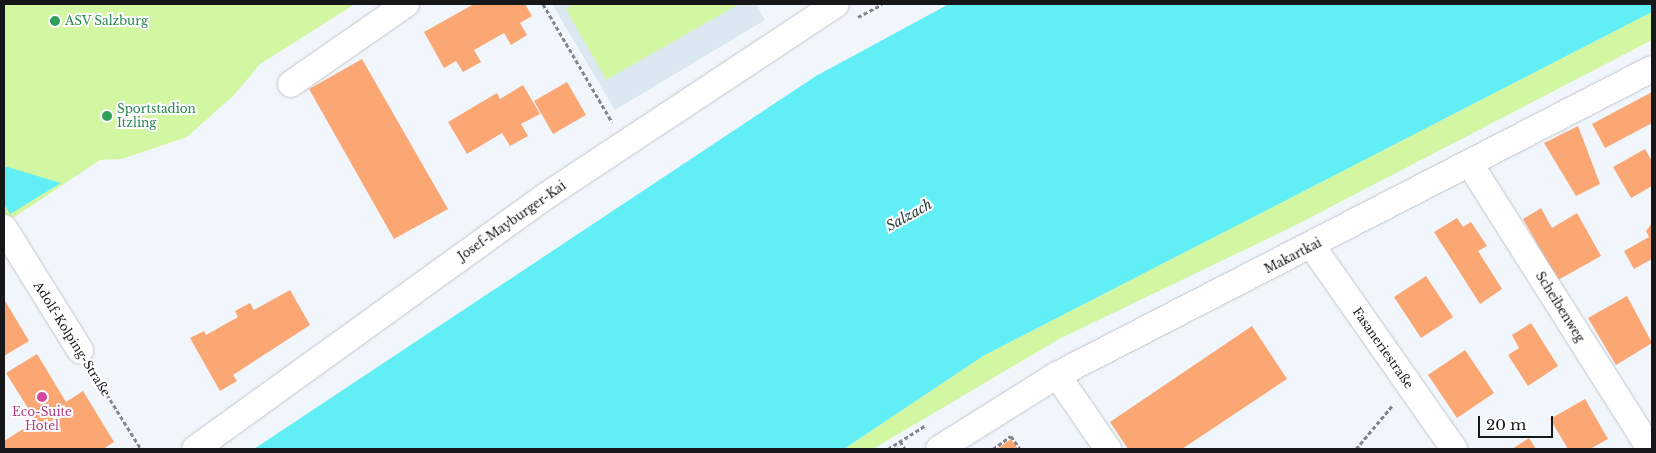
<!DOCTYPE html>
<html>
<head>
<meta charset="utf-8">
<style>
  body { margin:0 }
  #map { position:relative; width:1656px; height:453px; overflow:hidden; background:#f0f6fc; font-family:"Libre Baskerville",serif }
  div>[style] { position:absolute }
  .built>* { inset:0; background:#dbe8f2 }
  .green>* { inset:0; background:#d3f6a3 }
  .water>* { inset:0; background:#62eef5 }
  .building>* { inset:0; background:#fba773 }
  .path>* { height:3px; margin-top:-1.5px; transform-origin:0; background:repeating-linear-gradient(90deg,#82868a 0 4px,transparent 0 6.5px) }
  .roads { filter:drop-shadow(0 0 1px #c0c6cb) drop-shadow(0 0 1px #c0c6cb) }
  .minor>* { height:26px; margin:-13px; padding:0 13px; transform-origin:13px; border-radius:13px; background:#fff }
  .dots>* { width:14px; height:14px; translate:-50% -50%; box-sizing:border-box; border:2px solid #fff; border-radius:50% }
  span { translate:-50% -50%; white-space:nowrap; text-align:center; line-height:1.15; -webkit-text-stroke:4px #fff; paint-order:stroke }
  .leisure-label { font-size:12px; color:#27864d }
  .left { translate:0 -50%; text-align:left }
  .street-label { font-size:12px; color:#151719 }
  .hotel-label { font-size:12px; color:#b23c85 }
  .water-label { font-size:14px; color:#1e3637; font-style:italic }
  .frame { position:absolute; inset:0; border:5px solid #151719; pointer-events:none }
  .scale { position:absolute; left:1478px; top:416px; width:75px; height:22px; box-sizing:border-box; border:2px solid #151719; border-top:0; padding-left:6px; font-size:15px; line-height:18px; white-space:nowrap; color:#151719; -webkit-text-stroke:4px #fff; paint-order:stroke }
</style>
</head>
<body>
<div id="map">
  <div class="built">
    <i style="clip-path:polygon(552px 4px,756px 4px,765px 20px,615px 110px)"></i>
  </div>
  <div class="green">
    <i style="clip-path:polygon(4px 4px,355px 4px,260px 64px,234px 95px,187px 137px,122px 159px,100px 160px,10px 220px,4px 211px)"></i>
    <i style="clip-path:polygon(574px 4px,739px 4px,606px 80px,566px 9px)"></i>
    <i style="clip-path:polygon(1652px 12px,1652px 40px,1290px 228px,1059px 339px,873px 449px,844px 449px,983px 356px)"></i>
  </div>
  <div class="water">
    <i style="clip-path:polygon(949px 4px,1652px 4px,1652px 12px,983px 356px,844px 449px,254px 449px,816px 76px)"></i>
    <i style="clip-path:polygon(4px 166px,61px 183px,10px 214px,4px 204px)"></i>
  </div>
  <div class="building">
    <i style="clip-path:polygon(474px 4px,525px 4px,532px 16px,520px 23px,527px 35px,511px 45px,504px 33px,474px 50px,481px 62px,463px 72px,456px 61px,444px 68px,424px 32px)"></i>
    <i style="clip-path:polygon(362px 59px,448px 209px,394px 239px,309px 89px)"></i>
    <i style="clip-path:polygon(567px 82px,586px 115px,553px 134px,534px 101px)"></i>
    <i style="clip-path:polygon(523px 85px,540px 114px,521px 124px,528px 136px,510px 146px,502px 133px,467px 154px,448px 122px,497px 93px,500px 99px)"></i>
    <i style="clip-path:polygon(1652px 92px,1652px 123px,1605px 148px,1592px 124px)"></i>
    <i style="clip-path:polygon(1578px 126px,1600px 184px,1576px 196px,1544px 143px)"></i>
    <i style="clip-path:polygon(1645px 149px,1652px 161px,1652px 186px,1631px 198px,1613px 167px)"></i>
    <i style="clip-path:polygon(1541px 208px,1552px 228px,1577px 213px,1601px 256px,1558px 280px,1523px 219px)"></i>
    <i style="clip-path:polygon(1457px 218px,1463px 227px,1471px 222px,1487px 246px,1478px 251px,1502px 289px,1480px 304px,1434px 232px)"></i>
    <i style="clip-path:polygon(1652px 223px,1652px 259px,1634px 269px,1624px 251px,1649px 237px,1646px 231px)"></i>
    <i style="clip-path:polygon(1426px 276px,1453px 317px,1421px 338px,1394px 297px)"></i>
    <i style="clip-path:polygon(290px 290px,310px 325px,233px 375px,237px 381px,220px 391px,190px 338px,204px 331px,206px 335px,238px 317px,235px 311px,250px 303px,254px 310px)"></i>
    <i style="clip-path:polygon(1627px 296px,1652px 343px,1616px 365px,1588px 318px)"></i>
    <i style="clip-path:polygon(4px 299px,29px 341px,4px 356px)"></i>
    <i style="clip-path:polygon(1531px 323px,1558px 366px,1528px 386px,1508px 355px,1519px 348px,1512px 335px)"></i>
    <i style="clip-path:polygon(1252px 326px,1287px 379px,1182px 449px,1128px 449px,1110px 422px)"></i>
    <i style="clip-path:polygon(1465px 350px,1494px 393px,1457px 418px,1428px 375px)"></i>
    <i style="clip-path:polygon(37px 354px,66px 402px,83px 391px,114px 442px,103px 449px,4px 449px,4px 441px,36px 421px,6px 373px)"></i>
    <i style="clip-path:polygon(1585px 399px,1608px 439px,1590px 449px,1568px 449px,1550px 419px)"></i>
    <i style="clip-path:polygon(1529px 438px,1536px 449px,1512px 449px)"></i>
    <i style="clip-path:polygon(1011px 439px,1018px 449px,997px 449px)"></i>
  </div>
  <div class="path">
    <i style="left:543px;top:4px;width:137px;rotate:59.7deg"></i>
    <i style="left:858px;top:17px;width:27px;rotate:-28deg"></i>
    <i style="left:93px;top:372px;width:91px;rotate:58.1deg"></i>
    <i style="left:900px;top:441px;width:9px;rotate:58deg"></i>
    <i style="left:888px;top:449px;width:45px;rotate:-32.3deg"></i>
    <i style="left:993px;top:449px;width:22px;rotate:-36deg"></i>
    <i style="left:1011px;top:436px;width:16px;rotate:55deg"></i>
    <i style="left:1356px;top:449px;width:56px;rotate:-50.1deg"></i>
  </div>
  <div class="roads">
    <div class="minor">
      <i style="left:291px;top:84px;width:140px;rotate:-34.8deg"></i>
      <i style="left:1470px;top:164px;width:337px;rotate:57.7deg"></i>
      <i style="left:4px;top:228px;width:144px;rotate:58.1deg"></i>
      <i style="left:1312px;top:246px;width:248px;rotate:55deg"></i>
      <i style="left:1057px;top:375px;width:90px;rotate:55.4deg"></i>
      <i style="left:195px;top:449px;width:429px;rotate:-35.8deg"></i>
      <i style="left:543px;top:198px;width:351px;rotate:-33.5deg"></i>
      <i style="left:939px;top:449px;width:139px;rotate:-32.1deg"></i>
      <i style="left:1057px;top:375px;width:669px;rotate:-27.22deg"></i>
    </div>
  </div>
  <div class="dots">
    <i style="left:55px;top:21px;background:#2e9e5b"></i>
    <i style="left:107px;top:116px;background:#2e9e5b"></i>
    <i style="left:42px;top:397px;background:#d1479c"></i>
  </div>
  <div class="leisure-label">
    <span class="left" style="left:65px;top:21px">ASV Salzburg</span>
    <span class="left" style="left:117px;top:116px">Sportstadion<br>Itzling</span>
  </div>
  <div class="street-label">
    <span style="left:512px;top:221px;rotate:-35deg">Josef-Mayburger-Kai</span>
    <span style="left:1293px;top:256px;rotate:-27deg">Makartkai</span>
    <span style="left:1560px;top:307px;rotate:58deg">Scheibenweg</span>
    <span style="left:72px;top:339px;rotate:58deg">Adolf-Kolping-Straße</span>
    <span style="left:1383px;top:348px;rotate:55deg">Fasaneriestraße</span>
  </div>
  <div class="hotel-label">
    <span style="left:42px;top:419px">Eco-Suite<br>Hotel</span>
  </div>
  <div class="water-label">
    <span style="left:909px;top:215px;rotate:-29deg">Salzach</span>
  </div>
  <div class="frame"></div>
  <div class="scale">20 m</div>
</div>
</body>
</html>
